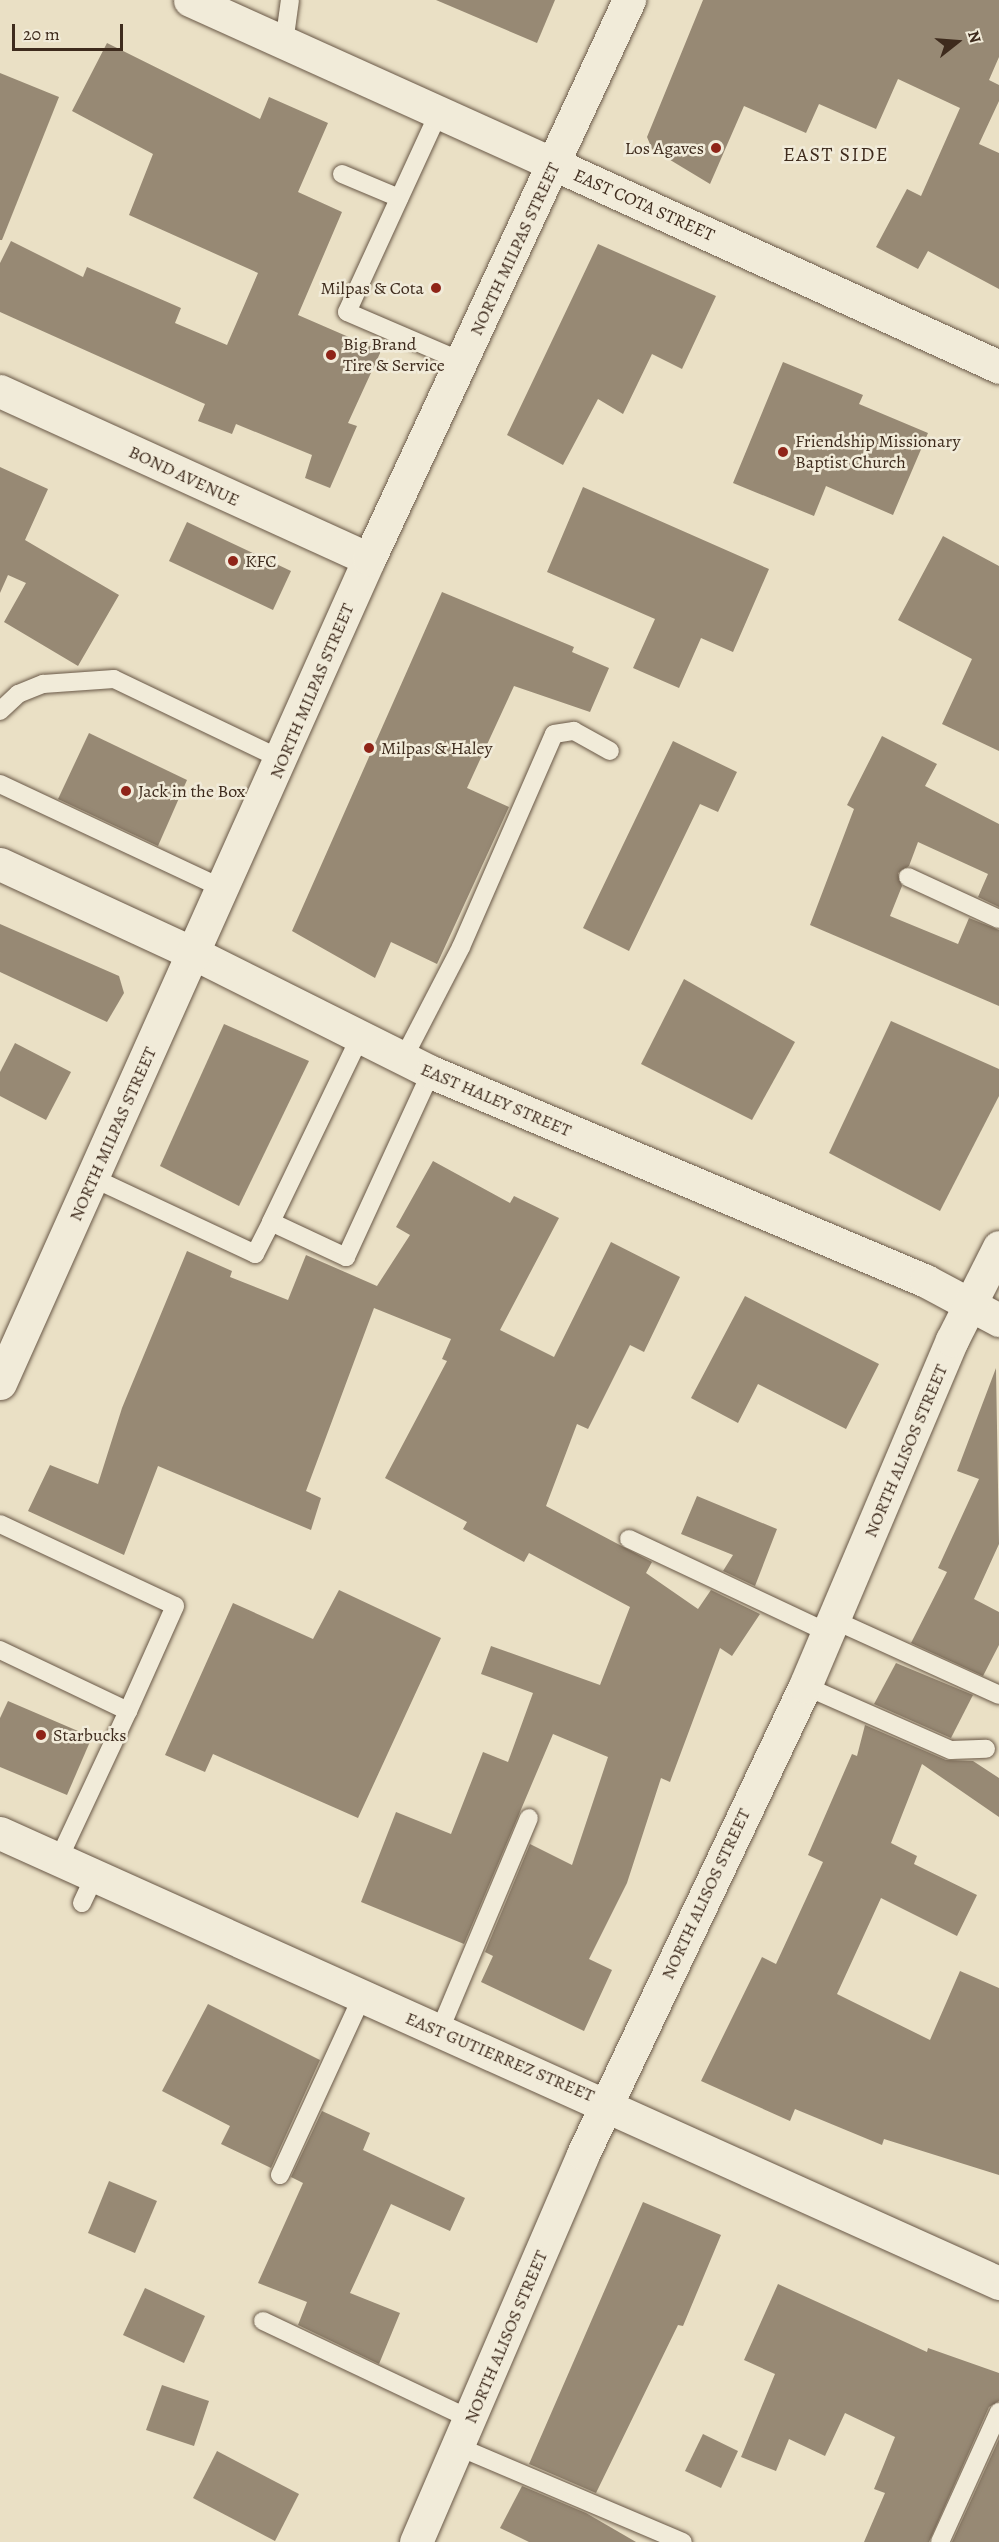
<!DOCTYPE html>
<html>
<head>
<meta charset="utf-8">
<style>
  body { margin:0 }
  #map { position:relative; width:999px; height:2542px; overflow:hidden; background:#eae0c5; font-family:Alegreya,serif }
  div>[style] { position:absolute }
  .building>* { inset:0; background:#978974 }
  .roads { filter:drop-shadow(0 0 2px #695847) drop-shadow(0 0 2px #695847) }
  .lane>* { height:18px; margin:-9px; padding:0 9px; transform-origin:9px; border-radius:9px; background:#f1ebd9 }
  .street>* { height:33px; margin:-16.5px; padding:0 16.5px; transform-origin:16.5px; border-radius:16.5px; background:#f1ebd9 }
  .secondary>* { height:33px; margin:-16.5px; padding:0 16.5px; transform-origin:16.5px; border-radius:16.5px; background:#f1ebd9 }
  .dots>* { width:16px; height:16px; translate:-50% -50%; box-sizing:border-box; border:3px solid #f1ebd9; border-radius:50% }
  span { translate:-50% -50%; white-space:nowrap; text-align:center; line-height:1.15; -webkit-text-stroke:5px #f1ebd9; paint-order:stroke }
  .poi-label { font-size:18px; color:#3e2b1d }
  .right { translate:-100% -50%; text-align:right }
  .left { translate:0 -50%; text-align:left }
  .street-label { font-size:18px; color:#3e2b1d }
  .neighbourhood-label { font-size:20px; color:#3e2b1d; letter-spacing:1.5px }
  .north { position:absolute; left:927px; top:12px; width:60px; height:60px; -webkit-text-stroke:4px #f1ebd9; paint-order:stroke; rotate:73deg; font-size:16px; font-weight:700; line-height:24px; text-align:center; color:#3e2b1d }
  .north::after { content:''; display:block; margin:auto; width:21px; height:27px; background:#3e2b1d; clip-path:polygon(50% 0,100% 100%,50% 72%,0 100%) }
  .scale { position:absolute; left:12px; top:24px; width:111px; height:27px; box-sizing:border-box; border:3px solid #3e2b1d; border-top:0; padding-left:8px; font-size:18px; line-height:21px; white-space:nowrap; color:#3e2b1d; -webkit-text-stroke:4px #f1ebd9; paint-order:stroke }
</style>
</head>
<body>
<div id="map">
  <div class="building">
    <i style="clip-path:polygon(436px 0,555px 0,537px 43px)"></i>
    <i style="clip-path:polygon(703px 0,999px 0,999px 57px,989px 80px,999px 85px,999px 101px,979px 144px,999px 153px,999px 289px,928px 251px,918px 269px,876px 247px,907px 189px,921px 196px,960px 108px,898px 79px,876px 129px,819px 104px,806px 133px,744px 106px,710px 184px,652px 149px,647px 137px)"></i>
    <i style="clip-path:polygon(107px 43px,260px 119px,269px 97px,328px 123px,298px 192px,342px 212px,298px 315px,381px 351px,348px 423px,357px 426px,330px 488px,305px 478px,312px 455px,236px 424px,232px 434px,198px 421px,205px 404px,0 312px,0 263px,11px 241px,83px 277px,87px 267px,181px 308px,175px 323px,227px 345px,258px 273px,129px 215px,153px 154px,72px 111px)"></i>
    <i style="clip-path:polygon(0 73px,59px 97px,2px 240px,0 240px)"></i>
    <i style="clip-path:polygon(598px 244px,716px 296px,682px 369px,652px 354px,623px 414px,598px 399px,563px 465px,507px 435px)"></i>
    <i style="clip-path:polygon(783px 362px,863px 395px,859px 404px,928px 433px,893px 515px,826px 486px,814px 516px,733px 483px)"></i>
    <i style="clip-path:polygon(0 467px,48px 489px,25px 540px,119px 595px,78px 666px,4px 622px,26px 583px,8px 575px,0 593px)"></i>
    <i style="clip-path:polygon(583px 487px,769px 569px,733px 652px,701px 638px,679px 688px,633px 668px,655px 619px,547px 572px)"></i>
    <i style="clip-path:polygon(187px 522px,291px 571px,273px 610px,169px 561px)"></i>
    <i style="clip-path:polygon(943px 536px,999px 566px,999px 751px,942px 724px,972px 659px,898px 620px)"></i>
    <i style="clip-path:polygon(442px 592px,574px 647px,572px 652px,609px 668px,590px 712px,514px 686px,467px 788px,509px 807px,437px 964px,391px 942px,375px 978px,292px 931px)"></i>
    <i style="clip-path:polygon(89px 733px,187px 780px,158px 846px,58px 799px)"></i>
    <i style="clip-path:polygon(882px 736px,937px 764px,925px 786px,999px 824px,999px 907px,978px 897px,988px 874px,918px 842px,909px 866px,898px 873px,902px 886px,890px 916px,958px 944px,969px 918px,999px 930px,999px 1006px,810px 925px,854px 809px,847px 805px)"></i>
    <i style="clip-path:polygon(673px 741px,737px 772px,718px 812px,700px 804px,629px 951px,583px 928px)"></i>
    <i style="clip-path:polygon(0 924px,119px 976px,124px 993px,107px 1022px,0 972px)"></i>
    <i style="clip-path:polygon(684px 979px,795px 1042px,752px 1120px,641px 1064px)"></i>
    <i style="clip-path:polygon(891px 1021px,999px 1069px,999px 1096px,940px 1211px,829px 1153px)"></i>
    <i style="clip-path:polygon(224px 1024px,309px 1061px,239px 1206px,160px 1166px)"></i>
    <i style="clip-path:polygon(15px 1043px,71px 1072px,46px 1120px,0 1096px,0 1072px)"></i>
    <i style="clip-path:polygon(433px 1161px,510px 1203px,514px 1196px,559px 1218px,500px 1330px,554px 1357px,611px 1242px,680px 1277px,644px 1352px,630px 1345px,588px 1429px,577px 1424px,546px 1506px,652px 1562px,646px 1573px,698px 1609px,711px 1590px,760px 1614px,732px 1656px,720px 1648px,670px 1782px,661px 1778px,627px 1883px,589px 1959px,612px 1970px,584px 2031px,481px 1982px,493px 1956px,485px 1952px,530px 1844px,572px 1865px,608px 1757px,553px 1734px,464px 1944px,361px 1902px,396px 1812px,451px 1834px,483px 1752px,508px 1762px,533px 1693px,481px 1674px,491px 1646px,600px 1685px,630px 1607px,529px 1553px,524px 1562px,463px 1529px,467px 1522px,385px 1478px,447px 1361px,442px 1359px,451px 1339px,374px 1308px,306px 1491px,321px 1498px,311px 1530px,158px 1466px,124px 1555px,28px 1511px,50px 1465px,98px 1484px,122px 1408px,187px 1251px,232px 1271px,230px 1277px,288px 1300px,306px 1255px,377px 1286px,410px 1235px,396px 1227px)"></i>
    <i style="clip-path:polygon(745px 1296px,879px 1364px,846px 1429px,758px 1384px,738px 1423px,691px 1398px)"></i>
    <i style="clip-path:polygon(996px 1368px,999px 1544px,974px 1599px,999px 1612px,999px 1645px,983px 1676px,911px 1643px,947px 1572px,938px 1568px,979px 1479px,957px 1471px)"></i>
    <i style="clip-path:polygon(697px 1496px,777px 1529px,755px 1586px,723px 1571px,733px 1555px,681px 1534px)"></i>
    <i style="clip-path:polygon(339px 1590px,441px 1638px,358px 1818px,213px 1754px,205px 1772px,165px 1755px,233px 1603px,313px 1639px)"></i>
    <i style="clip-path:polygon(896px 1663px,973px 1695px,951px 1738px,874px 1704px)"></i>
    <i style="clip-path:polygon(8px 1701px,92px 1737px,67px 1795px,0 1767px,0 1718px)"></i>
    <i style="clip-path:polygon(865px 1725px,946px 1760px,973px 1761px,999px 1778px,999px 1817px,922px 1764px,891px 1843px,917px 1856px,914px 1864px,977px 1895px,957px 1936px,881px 1898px,837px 1994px,930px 2040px,960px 1971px,999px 1988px,999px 2175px,884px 2139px,882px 2145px,795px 2109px,790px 2121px,701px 2081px,762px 1957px,776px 1964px,823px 1862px,808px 1855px,852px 1754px,857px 1756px)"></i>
    <i style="clip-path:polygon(208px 2004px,320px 2060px,271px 2168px,221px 2144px,230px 2126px,162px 2091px)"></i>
    <i style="clip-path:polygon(322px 2111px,370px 2133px,363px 2150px,465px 2198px,450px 2231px,391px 2204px,350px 2293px,400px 2313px,379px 2364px,298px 2325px,307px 2302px,258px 2283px,303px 2183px,291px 2177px)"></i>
    <i style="clip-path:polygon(109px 2181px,157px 2201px,135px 2253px,88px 2233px)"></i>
    <i style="clip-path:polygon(643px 2202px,721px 2235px,683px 2326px,678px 2325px,596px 2493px,529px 2464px)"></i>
    <i style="clip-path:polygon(778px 2284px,927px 2352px,928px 2348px,999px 2373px,999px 2401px,989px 2407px,929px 2542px,864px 2542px,885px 2493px,874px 2489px,895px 2437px,845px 2413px,825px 2456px,789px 2439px,776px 2471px,741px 2457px,775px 2374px,744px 2360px)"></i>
    <i style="clip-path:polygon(145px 2288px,205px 2316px,184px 2363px,123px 2335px)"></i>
    <i style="clip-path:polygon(162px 2385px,209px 2401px,194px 2446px,146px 2430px)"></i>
    <i style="clip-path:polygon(703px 2434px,738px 2451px,721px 2488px,685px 2471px)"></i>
    <i style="clip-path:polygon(999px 2439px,999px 2542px,952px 2542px)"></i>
    <i style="clip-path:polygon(217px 2451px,299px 2494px,275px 2541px,193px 2498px)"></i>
    <i style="clip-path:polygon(522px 2486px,586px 2513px,636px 2542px,529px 2542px,500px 2528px)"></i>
  </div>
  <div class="roads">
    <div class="lane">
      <i style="left:284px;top:43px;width:43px;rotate:-82.1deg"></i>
      <i style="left:439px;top:112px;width:220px;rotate:114.7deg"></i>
      <i style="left:347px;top:312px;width:126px;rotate:23.3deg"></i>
      <i style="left:342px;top:174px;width:62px;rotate:22.8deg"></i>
      <i style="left:0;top:711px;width:25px;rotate:-43deg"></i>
      <i style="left:18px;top:694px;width:27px;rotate:-22deg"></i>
      <i style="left:43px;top:684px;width:71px;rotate:-4deg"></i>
      <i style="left:114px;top:679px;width:187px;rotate:25.6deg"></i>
      <i style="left:0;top:784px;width:247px;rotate:25.1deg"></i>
      <i style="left:908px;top:877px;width:100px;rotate:24.8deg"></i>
      <i style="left:360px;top:1037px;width:205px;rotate:115.7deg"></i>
      <i style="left:271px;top:1222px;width:83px;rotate:25deg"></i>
      <i style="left:346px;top:1257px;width:204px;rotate:-65.3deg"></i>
      <i style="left:403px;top:1059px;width:126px;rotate:-62.6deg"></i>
      <i style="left:461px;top:947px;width:232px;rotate:-66.4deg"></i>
      <i style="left:554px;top:734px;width:20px;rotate:-9deg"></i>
      <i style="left:574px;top:731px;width:41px;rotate:29.1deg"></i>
      <i style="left:93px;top:1178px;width:179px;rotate:25.1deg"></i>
      <i style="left:255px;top:1254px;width:36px;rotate:-63deg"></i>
      <i style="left:0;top:1524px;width:193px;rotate:25.1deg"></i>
      <i style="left:175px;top:1606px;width:115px;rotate:114.1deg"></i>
      <i style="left:629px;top:1539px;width:221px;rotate:25.2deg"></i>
      <i style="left:834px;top:1620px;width:181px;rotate:24.4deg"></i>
      <i style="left:0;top:1650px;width:142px;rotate:25.5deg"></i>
      <i style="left:128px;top:1711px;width:162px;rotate:115.1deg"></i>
      <i style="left:805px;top:1686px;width:159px;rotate:23.7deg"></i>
      <i style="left:951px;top:1750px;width:35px;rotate:-2deg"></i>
      <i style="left:82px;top:1903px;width:31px;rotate:-65deg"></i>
      <i style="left:439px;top:2032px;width:232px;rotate:-67.2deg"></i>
      <i style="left:280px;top:2175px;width:196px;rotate:-65.3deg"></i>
      <i style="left:263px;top:2321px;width:231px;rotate:25.3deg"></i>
      <i style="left:459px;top:2447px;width:243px;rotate:23deg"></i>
      <i style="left:940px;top:2542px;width:143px;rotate:-65.6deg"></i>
    </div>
    <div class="street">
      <i style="left:190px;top:0;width:399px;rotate:24.3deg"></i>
      <i style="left:0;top:391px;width:405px;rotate:24.5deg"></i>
      <i style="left:195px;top:954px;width:264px;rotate:26.6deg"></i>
      <i style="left:431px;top:1072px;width:537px;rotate:22.89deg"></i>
      <i style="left:926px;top:1281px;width:83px;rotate:28.1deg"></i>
      <i style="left:0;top:1833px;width:1096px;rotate:24.25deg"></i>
      <i style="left:416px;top:2542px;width:422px;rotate:-66.7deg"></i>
      <i style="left:583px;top:2154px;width:518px;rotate:-64.62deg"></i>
      <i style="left:805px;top:1686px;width:376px;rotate:-67deg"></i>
      <i style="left:952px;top:1340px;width:104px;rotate:-63.2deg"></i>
    </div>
    <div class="secondary">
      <i style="left:554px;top:164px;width:489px;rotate:24.5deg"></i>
      <i style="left:0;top:864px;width:215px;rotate:24.8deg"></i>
      <i style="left:0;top:1383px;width:903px;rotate:-65.88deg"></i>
      <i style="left:369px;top:559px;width:617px;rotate:-65.06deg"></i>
    </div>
  </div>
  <div class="dots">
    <i style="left:716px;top:148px;background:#8f2418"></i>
    <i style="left:436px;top:288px;background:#8f2418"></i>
    <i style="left:331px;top:355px;background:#8f2418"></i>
    <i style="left:783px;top:452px;background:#8f2418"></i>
    <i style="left:233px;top:561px;background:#8f2418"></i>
    <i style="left:369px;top:748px;background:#8f2418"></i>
    <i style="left:126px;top:791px;background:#8f2418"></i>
    <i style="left:41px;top:1735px;background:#8f2418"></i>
  </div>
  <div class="poi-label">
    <span class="right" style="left:704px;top:148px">Los Agaves</span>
    <span class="right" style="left:424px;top:288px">Milpas &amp; Cota</span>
    <span class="left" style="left:343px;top:355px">Big Brand<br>Tire &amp; Service</span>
    <span class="left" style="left:795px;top:452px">Friendship Missionary<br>Baptist Church</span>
    <span class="left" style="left:245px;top:561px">KFC</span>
    <span class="left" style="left:381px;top:748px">Milpas &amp; Haley</span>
    <span class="left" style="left:138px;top:791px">Jack in the Box</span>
    <span class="left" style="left:53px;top:1735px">Starbucks</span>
  </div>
  <div class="street-label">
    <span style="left:644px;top:205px;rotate:24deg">EAST COTA STREET</span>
    <span style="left:515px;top:249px;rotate:-65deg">NORTH MILPAS STREET</span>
    <span style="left:184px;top:476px;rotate:25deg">BOND AVENUE</span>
    <span style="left:312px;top:691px;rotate:-67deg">NORTH MILPAS STREET</span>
    <span style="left:496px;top:1100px;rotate:23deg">EAST HALEY STREET</span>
    <span style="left:113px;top:1134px;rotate:-66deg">NORTH MILPAS STREET</span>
    <span style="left:906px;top:1451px;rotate:-67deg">NORTH ALISOS STREET</span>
    <span style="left:706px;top:1894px;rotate:-65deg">NORTH ALISOS STREET</span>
    <span style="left:500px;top:2057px;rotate:23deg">EAST GUTIERREZ STREET</span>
    <span style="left:506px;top:2337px;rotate:-67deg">NORTH ALISOS STREET</span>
  </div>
  <div class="neighbourhood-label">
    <span style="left:836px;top:154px">EAST SIDE</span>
  </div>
  <div class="north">N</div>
  <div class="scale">20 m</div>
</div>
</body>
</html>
